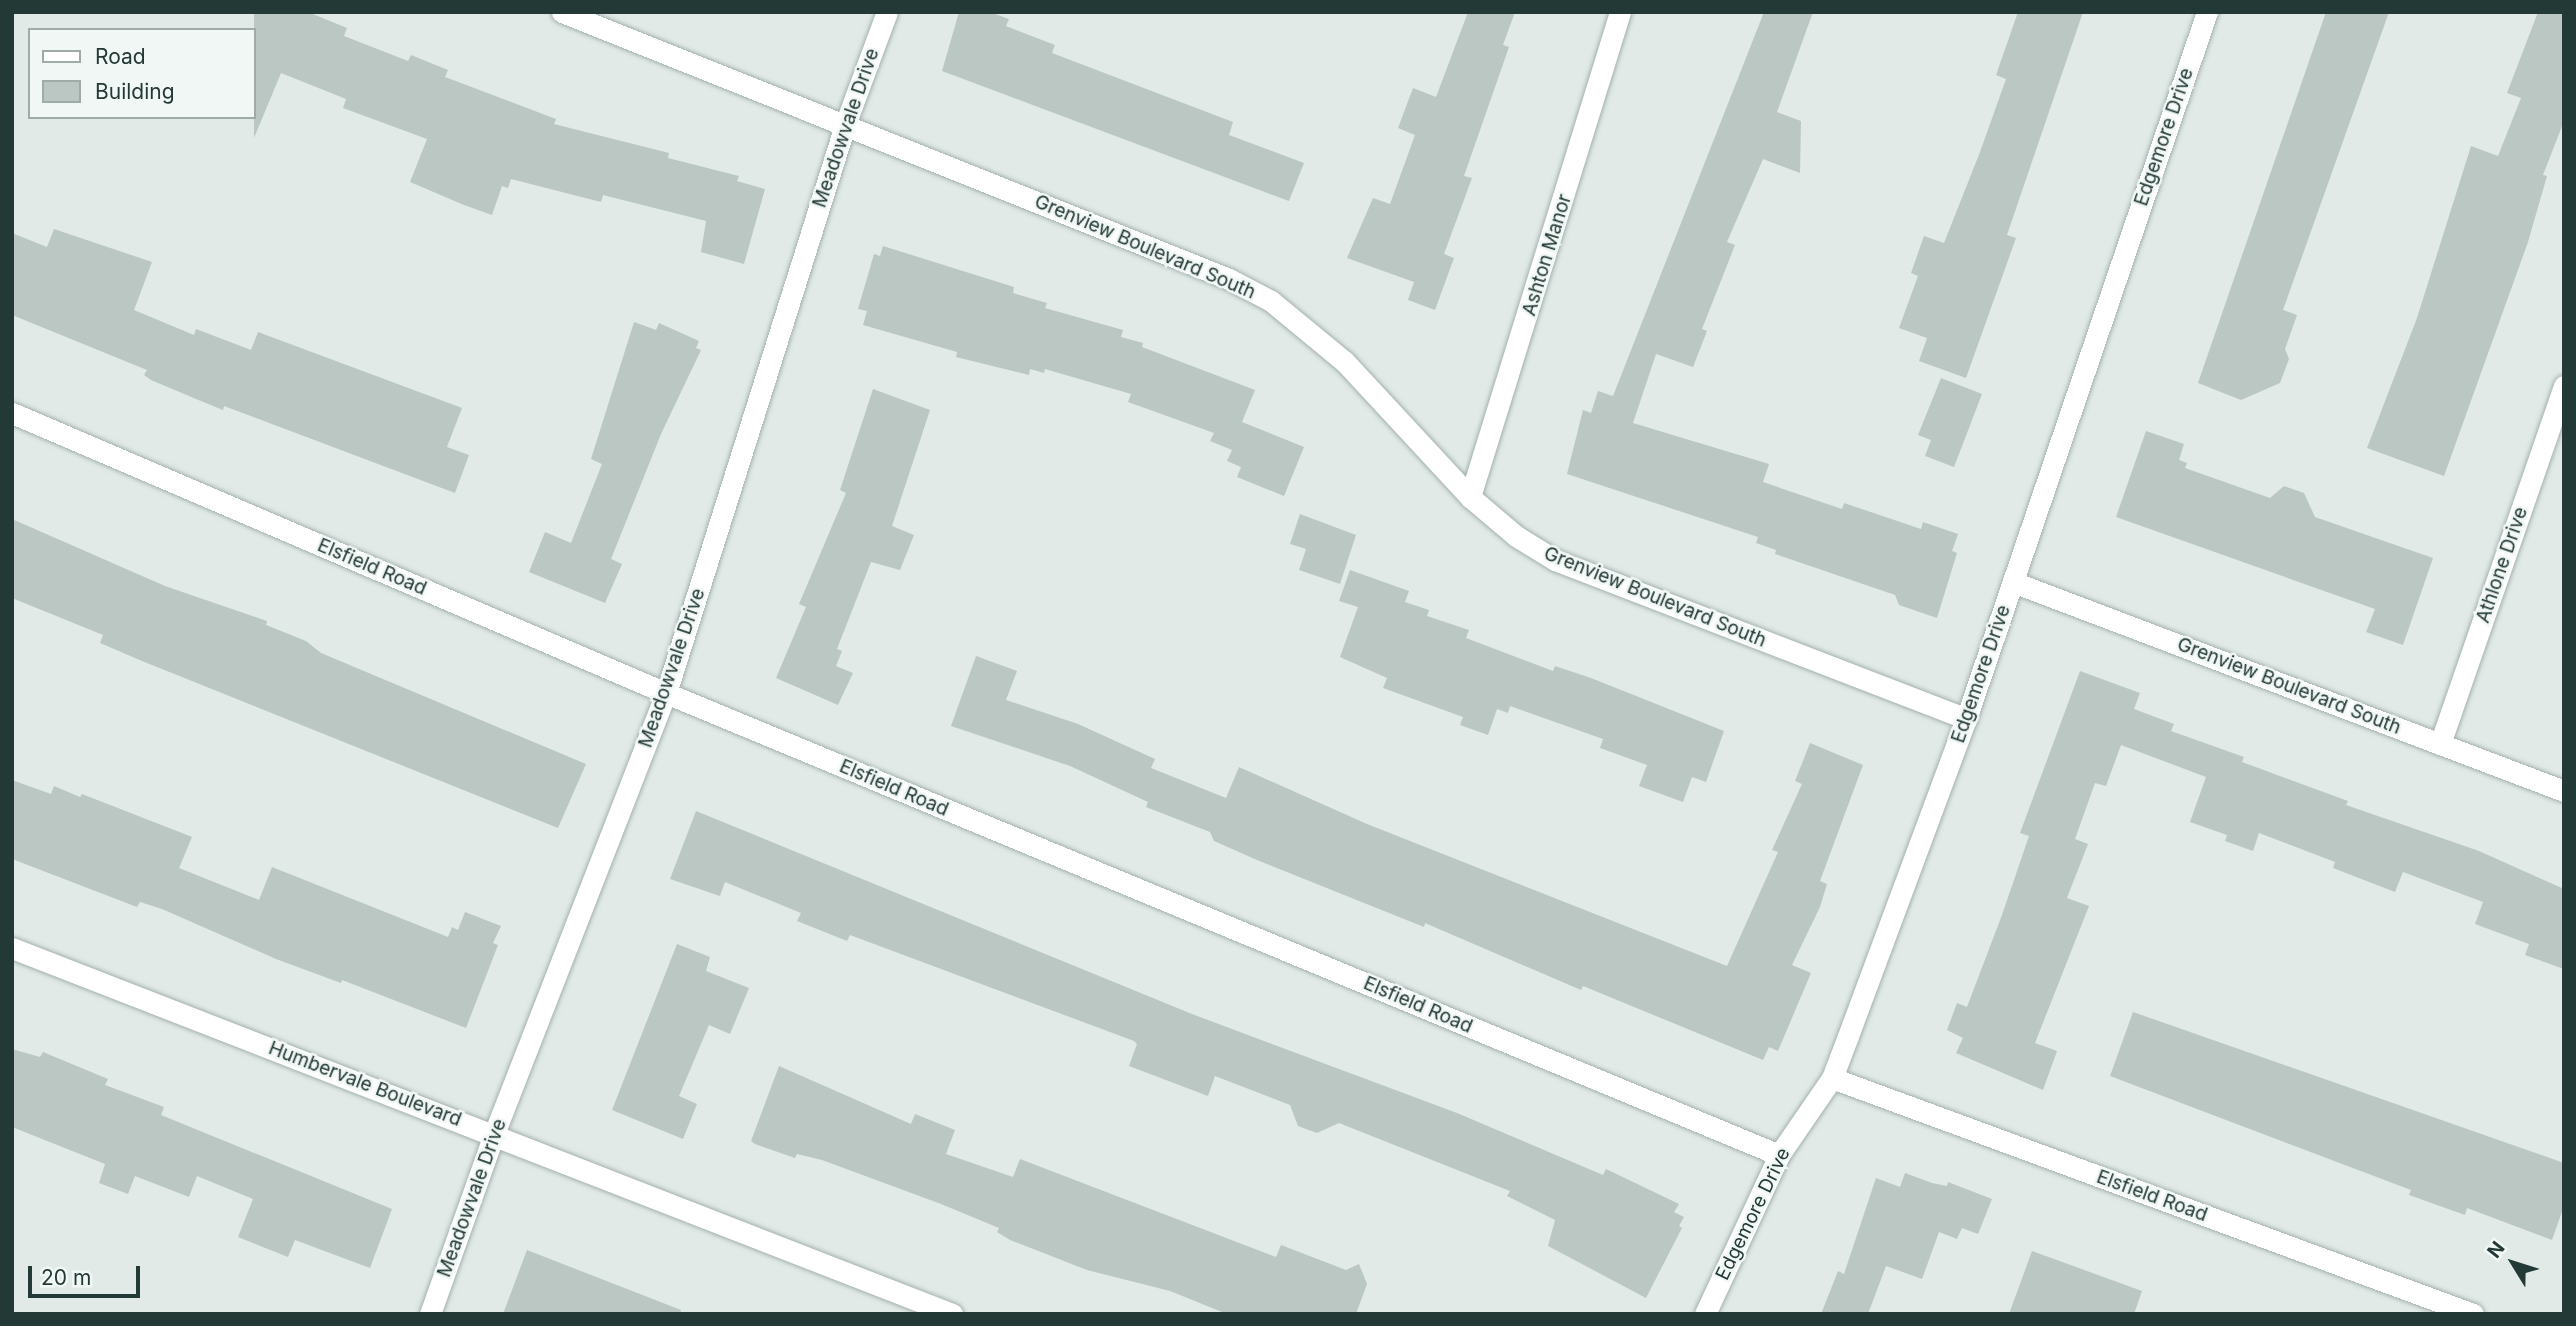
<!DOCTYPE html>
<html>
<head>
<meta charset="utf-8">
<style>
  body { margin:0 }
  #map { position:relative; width:2576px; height:1326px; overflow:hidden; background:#e1eae7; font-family:Inter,sans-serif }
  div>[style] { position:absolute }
  .building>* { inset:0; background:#bac7c3 }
  .roads { filter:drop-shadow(0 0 2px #a4b1ae) drop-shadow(0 0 2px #a4b1ae) }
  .minor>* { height:21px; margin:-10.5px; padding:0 10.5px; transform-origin:10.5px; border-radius:10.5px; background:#fff }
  span { translate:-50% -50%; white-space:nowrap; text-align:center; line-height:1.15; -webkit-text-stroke:5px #f1f7f5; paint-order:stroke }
  .street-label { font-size:19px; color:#233936 }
  .frame { position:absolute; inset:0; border:14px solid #233936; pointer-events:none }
  .legend { position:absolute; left:28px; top:28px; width:228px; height:91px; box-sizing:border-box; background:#f1f7f5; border:2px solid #9faba9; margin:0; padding:9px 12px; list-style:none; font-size:21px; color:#233936 }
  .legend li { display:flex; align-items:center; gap:14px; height:35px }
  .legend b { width:35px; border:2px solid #9faba9 }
  .north { position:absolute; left:2478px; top:1228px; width:70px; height:70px; -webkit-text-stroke:5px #f1f7f5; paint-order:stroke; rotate:308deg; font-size:19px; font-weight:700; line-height:28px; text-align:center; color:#233936 }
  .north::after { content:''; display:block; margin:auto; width:24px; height:32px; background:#233936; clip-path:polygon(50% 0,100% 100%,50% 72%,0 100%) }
  .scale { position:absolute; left:28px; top:1266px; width:112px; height:32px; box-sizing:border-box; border:4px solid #233936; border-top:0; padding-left:9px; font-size:21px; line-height:24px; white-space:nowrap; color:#233936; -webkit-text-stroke:5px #f1f7f5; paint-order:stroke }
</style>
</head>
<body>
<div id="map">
  <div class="building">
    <i style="clip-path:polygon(254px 12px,308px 12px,347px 28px,344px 36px,408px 61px,411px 55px,448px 70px,445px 77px,556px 119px,554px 124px,669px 153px,668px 158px,739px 176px,737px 181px,765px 189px,744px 264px,701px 252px,706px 221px,603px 195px,601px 202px,511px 179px,508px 188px,502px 186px,492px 215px,464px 205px,410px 182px,427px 139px,343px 108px,346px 99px,281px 73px,254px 138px)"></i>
    <i style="clip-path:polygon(959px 12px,989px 12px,1009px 19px,1006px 26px,1055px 45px,1052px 53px,1233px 122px,1229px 135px,1304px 163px,1289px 201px,942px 71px)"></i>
    <i style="clip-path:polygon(1468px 12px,1515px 12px,1503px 45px,1509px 47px,1464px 176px,1472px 178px,1444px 254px,1454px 258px,1435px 310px,1408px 300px,1414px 282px,1347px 258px,1373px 198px,1390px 204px,1415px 135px,1398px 128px,1413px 88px,1436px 97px)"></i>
    <i style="clip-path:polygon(1764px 12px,1813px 12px,1777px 112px,1801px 121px,1800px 173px,1763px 159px,1727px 242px,1735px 245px,1702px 329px,1707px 331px,1693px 367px,1656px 354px,1633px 423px,1769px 464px,1763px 482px,1842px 509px,1844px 503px,1921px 529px,1923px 522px,1958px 534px,1952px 551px,1957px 553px,1937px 618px,1899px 605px,1895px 595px,1775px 554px,1776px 550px,1756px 543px,1758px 537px,1567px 474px,1583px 410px,1591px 413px,1598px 391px,1613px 396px)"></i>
    <i style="clip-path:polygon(2018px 12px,2083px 12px,2007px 235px,2016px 238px,1966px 378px,1919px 361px,1927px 338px,1899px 328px,1918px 276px,1911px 273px,1924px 236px,1944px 243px,1980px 152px,2006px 79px,1996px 75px)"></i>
    <i style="clip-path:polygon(2326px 12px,2389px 12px,2283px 310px,2297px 315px,2285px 349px,2289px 359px,2280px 383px,2241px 400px,2198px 383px)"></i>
    <i style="clip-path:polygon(2538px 12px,2564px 12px,2564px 121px,2543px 175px,2547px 176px,2528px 242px,2444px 476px,2367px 448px,2417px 318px,2471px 146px,2498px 156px,2521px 98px,2507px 93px)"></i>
    <i style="clip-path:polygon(54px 229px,152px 262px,134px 310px,194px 335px,196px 329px,251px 350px,258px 332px,462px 408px,447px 447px,469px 455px,455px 493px,224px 406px,223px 410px,196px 399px,151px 380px,144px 375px,147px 370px,12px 315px,12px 233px,47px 247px)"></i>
    <i style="clip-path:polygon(883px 246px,1014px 287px,1013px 293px,1047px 303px,1045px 308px,1123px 330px,1121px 337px,1143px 343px,1142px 347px,1255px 390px,1242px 422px,1304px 447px,1284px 496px,1237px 477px,1241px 467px,1227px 461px,1232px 450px,1210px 441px,1214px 433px,1128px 402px,1131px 394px,1045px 369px,1044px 373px,1030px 369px,1029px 375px,956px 357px,957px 352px,863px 325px,867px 311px,858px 309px,874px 254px,880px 256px)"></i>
    <i style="clip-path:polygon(634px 322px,656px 330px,659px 323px,699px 341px,696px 348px,701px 350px,661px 434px,611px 559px,622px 564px,605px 603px,529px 572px,545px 532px,571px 543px,602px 464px,591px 459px)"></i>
    <i style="clip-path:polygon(1941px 378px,1982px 394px,1954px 467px,1925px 456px,1931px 440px,1918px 435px)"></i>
    <i style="clip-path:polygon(873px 389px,930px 410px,892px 526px,914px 535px,900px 570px,871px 562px,837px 649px,842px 651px,836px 666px,853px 673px,838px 705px,776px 678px,806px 607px,799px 604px,846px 493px,840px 490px)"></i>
    <i style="clip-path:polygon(2146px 431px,2184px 444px,2179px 460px,2187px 463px,2185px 468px,2270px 498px,2284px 486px,2304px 493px,2315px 517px,2433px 558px,2403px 645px,2366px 632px,2375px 609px,2116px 517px)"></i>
    <i style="clip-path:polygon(1300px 514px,1356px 535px,1340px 584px,1299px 570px,1306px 549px,1290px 544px)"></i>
    <i style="clip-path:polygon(12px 519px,165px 586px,267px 621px,266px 625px,306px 641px,321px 653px,586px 764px,558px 828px,142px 661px,100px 643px,103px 635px,12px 598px)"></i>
    <i style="clip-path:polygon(1350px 570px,1409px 591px,1405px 602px,1429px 610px,1427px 616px,1469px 630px,1466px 638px,1553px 671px,1555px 666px,1591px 678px,1724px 731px,1706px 782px,1692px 777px,1683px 802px,1639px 786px,1647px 765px,1600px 748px,1603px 739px,1510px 706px,1508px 713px,1497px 709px,1488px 735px,1460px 725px,1463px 717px,1383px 688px,1387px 678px,1340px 657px,1358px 607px,1339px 601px)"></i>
    <i style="clip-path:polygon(976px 656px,1017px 671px,1006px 700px,1078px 724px,1155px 759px,1151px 768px,1226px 798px,1239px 767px,1367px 824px,1727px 966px,1778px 852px,1772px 850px,1802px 784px,1795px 781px,1810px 743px,1863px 765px,1820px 881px,1827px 884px,1820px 907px,1792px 965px,1811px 973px,1778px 1051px,1769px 1047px,1763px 1060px,1583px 986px,1581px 990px,1425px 923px,1424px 927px,1257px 860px,1214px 841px,1210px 832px,1146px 807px,1148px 802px,1070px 766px,951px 726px)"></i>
    <i style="clip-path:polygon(2080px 671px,2140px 693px,2134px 709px,2174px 724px,2171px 731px,2244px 757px,2242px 762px,2348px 801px,2346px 805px,2479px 851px,2564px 889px,2564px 969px,2525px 955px,2529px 944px,2475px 924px,2483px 902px,2403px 872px,2395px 892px,2333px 868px,2335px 862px,2259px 833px,2253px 851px,2225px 841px,2227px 835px,2190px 822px,2206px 777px,2121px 745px,2106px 786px,2095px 783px,2075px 839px,2088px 844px,2067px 898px,2089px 906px,2035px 1043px,2057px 1051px,2043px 1090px,1956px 1053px,1963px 1038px,1947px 1030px,1957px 1003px,1967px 1007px,2002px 915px,2029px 836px,2020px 833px)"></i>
    <i style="clip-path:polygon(12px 780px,51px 794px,54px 786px,80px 797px,82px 794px,187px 835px,192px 837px,179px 868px,259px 900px,272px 867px,448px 937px,452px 927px,458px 930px,465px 912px,501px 926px,493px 943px,498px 945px,466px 1028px,342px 980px,341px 983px,276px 959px,162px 909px,140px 902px,137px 907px,12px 859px)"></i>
    <i style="clip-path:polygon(696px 811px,1192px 1014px,1457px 1113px,1603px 1175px,1606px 1169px,1679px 1204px,1674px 1212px,1684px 1217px,1679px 1226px,1682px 1228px,1646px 1298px,1548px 1246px,1555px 1220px,1507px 1196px,1510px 1191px,1339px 1123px,1317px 1133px,1298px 1126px,1290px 1105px,1215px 1076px,1208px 1096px,1129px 1066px,1137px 1044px,1134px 1041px,850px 935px,847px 941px,797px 921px,801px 913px,725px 882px,720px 896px,670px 879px)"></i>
    <i style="clip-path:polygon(677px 944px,710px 957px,706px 971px,749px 988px,730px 1034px,709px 1025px,679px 1096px,697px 1104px,683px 1139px,612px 1110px)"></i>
    <i style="clip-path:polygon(2133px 1012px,2564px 1163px,2564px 1206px,2552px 1240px,2467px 1208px,2465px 1215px,2409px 1195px,2411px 1190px,2110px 1076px)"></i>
    <i style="clip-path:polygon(12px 1049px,40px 1057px,43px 1052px,108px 1079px,105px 1085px,164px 1107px,161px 1115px,392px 1209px,370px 1268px,295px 1240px,288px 1257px,238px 1237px,253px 1199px,197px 1176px,189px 1197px,135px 1176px,128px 1194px,99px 1183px,105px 1164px,12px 1127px)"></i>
    <i style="clip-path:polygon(779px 1066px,911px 1124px,915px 1114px,955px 1130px,946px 1154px,1013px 1177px,1020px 1159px,1276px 1257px,1281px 1245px,1346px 1270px,1359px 1264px,1367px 1284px,1356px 1314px,1227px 1314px,1170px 1291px,1087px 1270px,1010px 1240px,997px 1232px,999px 1228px,941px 1204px,822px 1160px,797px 1154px,795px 1158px,755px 1144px,751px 1141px)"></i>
    <i style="clip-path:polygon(1905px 1173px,1932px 1183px,1947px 1186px,1948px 1182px,1992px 1199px,1978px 1234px,1962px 1228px,1957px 1239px,1939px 1232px,1922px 1279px,1886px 1266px,1868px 1314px,1821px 1314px,1838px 1271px,1844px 1274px,1876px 1178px,1900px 1187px)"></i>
    <i style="clip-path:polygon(527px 1250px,681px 1310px,680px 1314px,503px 1314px)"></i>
    <i style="clip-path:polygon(2032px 1251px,2142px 1291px,2134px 1314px,2009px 1314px)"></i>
  </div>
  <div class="roads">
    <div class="minor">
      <i style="left:562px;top:12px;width:718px;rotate:21.82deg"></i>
      <i style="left:1229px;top:279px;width:47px;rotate:27.6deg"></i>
      <i style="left:1271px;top:301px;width:96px;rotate:39.5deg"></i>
      <i style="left:1345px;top:362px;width:184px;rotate:47.2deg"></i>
      <i style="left:1470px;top:497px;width:60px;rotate:40.3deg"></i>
      <i style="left:1516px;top:536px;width:46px;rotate:31.6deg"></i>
      <i style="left:1555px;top:560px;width:441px;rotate:21.1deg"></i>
      <i style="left:12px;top:413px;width:711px;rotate:23.18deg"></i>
      <i style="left:666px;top:693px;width:1205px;rotate:22.54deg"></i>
      <i style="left:1470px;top:497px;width:508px;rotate:-72.81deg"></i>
      <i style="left:2013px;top:582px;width:589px;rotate:20.77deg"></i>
      <i style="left:2440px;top:744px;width:379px;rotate:-70.9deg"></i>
      <i style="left:12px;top:948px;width:1009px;rotate:21.27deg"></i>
      <i style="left:1832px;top:1078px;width:683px;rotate:20.21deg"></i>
      <i style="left:430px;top:1314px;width:191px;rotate:-70.4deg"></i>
      <i style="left:494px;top:1134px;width:473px;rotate:-68.7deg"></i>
      <i style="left:666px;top:693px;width:599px;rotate:-72.5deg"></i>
      <i style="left:846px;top:122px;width:117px;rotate:-69.6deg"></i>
      <i style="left:1705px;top:1314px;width:175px;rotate:-65deg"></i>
      <i style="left:1779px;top:1155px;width:93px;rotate:-55.5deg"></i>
      <i style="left:1832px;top:1078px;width:45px;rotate:-69.1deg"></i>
      <i style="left:1848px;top:1036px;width:338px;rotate:-69.6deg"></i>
      <i style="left:1966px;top:719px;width:747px;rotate:-71.18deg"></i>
    </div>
  </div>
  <div class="street-label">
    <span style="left:846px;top:128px;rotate:-71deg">Meadowvale Drive</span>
    <span style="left:2164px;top:137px;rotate:-71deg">Edgemore Drive</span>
    <span style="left:1145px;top:247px;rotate:23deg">Grenview Boulevard South</span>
    <span style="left:1547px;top:255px;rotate:-73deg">Ashton Manor</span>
    <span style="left:2502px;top:565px;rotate:-71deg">Athlone Drive</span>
    <span style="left:372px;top:567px;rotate:23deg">Elsfield Road</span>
    <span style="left:1655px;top:597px;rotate:22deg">Grenview Boulevard South</span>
    <span style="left:672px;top:668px;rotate:-71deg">Meadowvale Drive</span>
    <span style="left:1981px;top:674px;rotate:-71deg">Edgemore Drive</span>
    <span style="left:2289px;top:686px;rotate:21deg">Grenview Boulevard South</span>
    <span style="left:894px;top:788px;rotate:23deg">Elsfield Road</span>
    <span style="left:1418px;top:1005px;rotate:23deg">Elsfield Road</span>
    <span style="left:365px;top:1084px;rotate:21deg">Humbervale Boulevard</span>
    <span style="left:2152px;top:1196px;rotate:20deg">Elsfield Road</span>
    <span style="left:472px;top:1198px;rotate:-70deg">Meadowvale Drive</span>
    <span style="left:1753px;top:1214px;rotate:-64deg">Edgemore Drive</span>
  </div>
  <div class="frame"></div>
  <ul class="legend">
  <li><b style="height:9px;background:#fff"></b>Road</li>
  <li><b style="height:19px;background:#bac7c3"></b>Building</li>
  </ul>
  <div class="north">N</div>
  <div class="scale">20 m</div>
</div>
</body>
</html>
